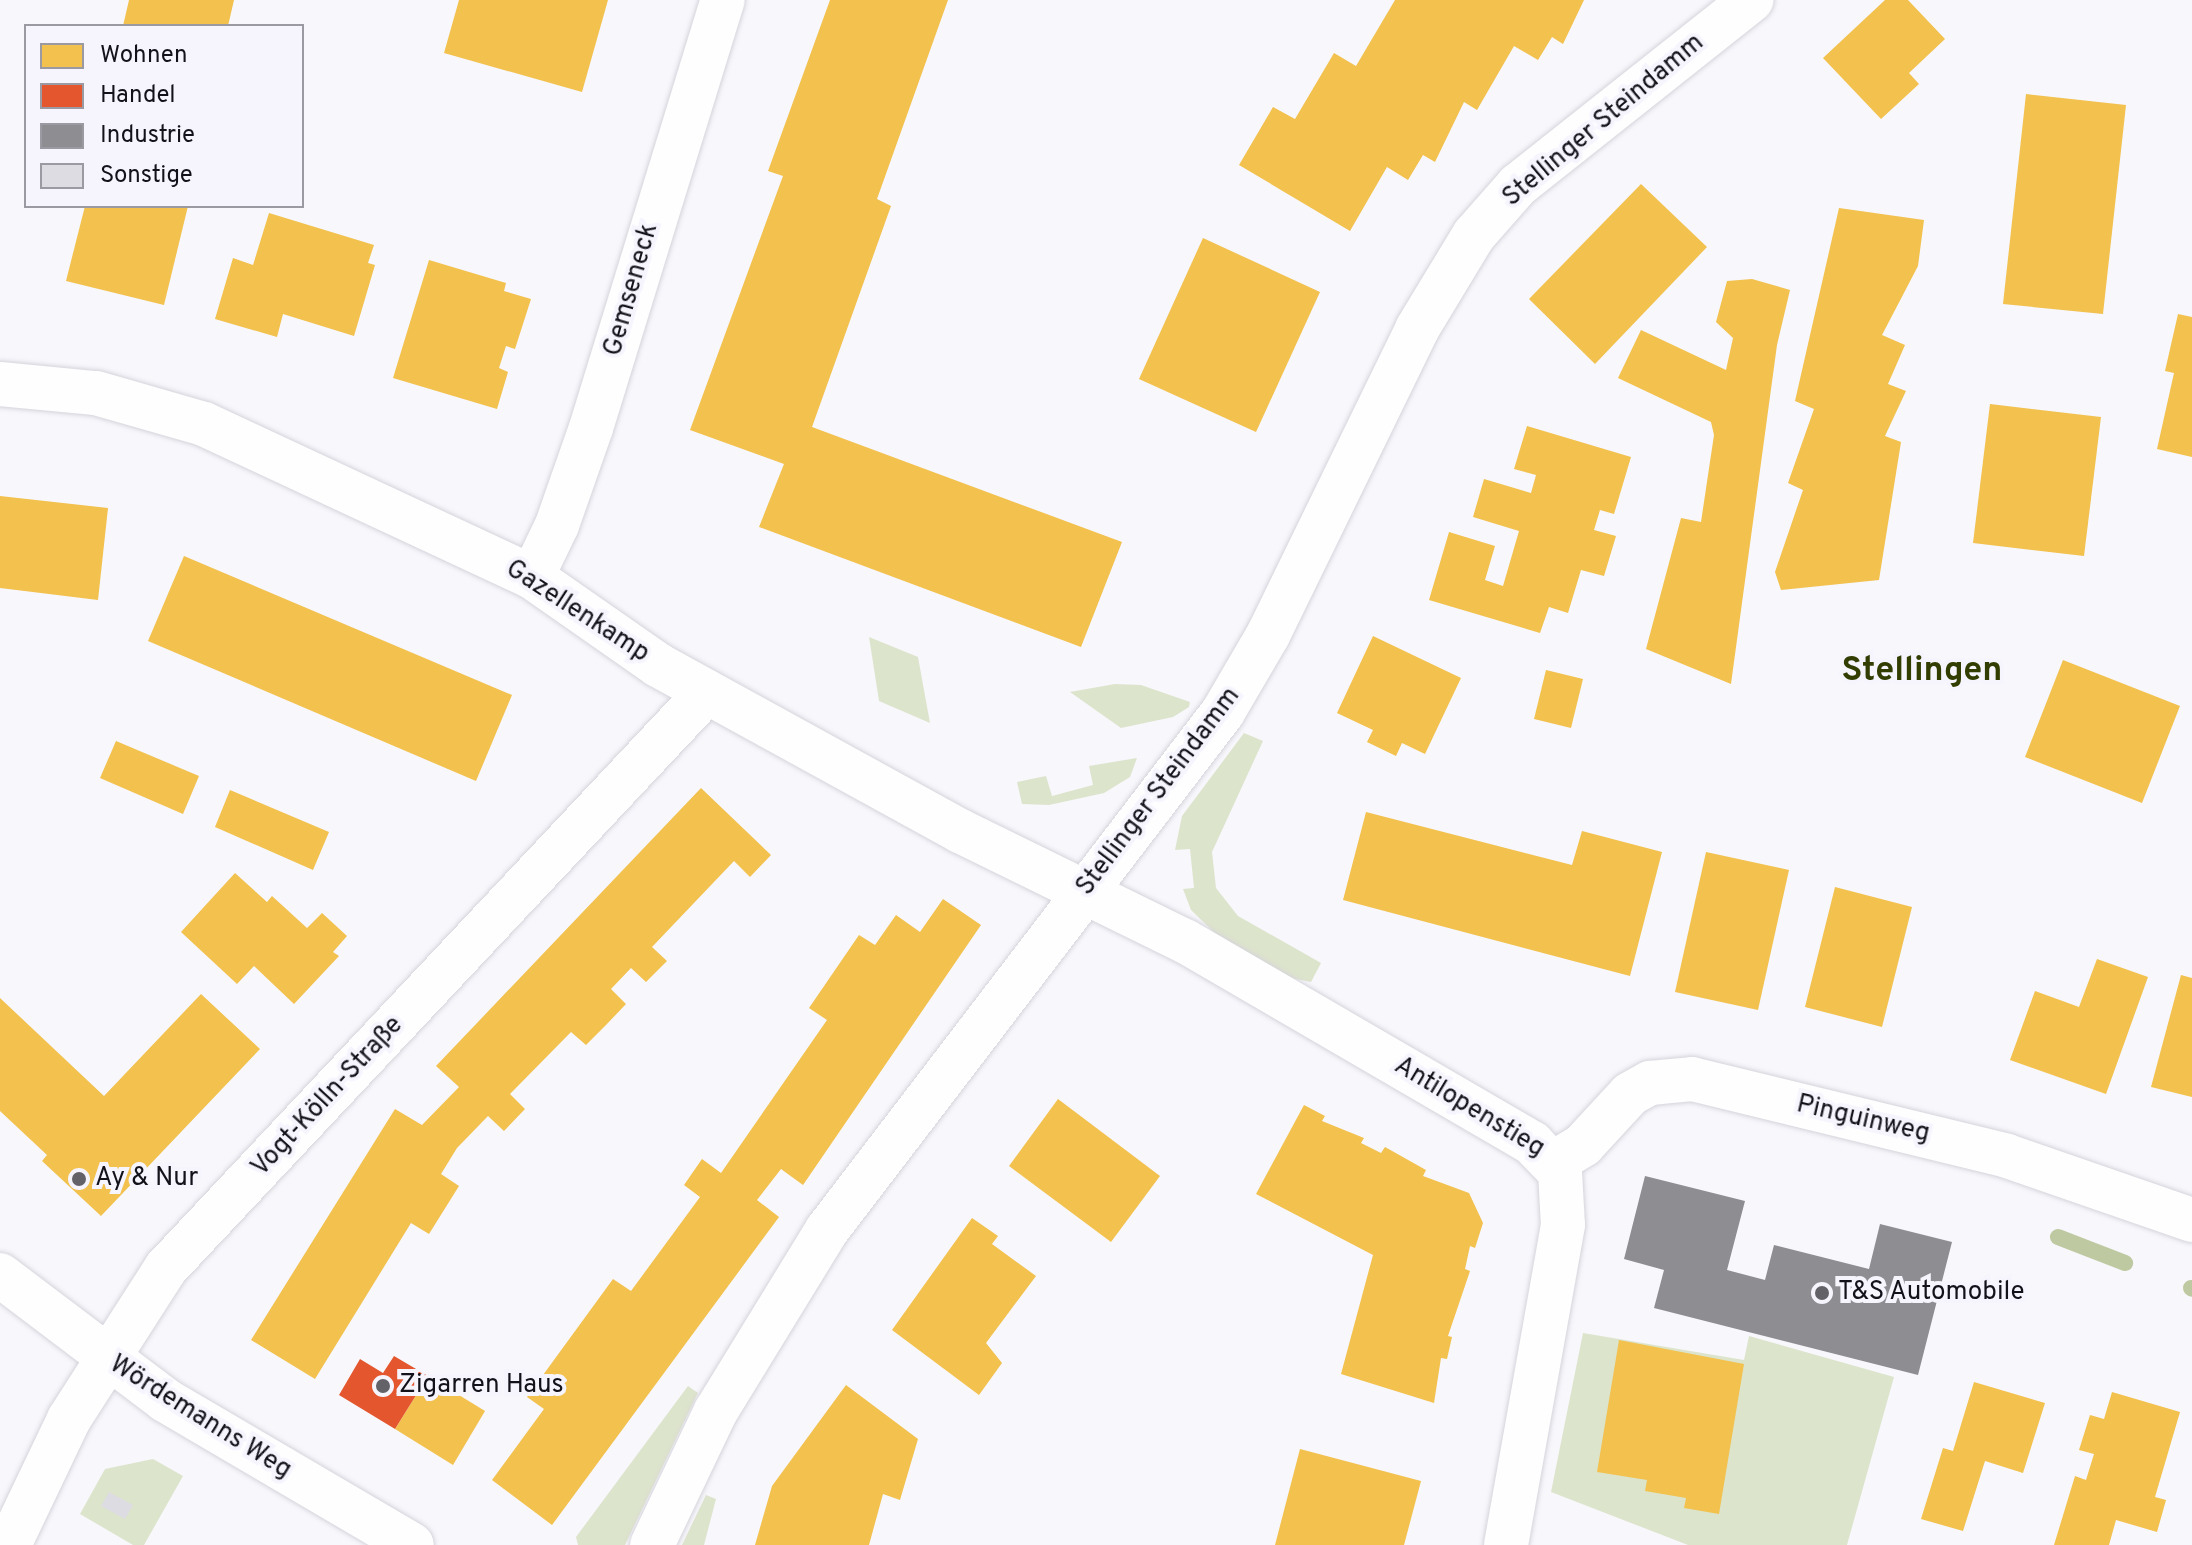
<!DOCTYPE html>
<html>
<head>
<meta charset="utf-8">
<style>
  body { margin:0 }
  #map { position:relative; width:2192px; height:1545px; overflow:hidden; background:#f7f7fc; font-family:Overpass,sans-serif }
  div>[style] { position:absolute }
  .green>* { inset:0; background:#dde4cc }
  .homes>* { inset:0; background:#f2c14e }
  .shops>* { inset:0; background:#e4572e }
  .industry>* { inset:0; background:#8d8d92 }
  .stream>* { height:16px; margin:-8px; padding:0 8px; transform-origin:8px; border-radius:8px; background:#bec9a1 }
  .building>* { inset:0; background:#dcdce2 }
  .roads { filter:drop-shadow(0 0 2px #d5d4db) drop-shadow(0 0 2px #d5d4db) }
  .minor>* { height:44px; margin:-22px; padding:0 22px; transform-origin:22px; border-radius:22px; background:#fefeff }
  .dots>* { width:22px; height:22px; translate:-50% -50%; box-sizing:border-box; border:4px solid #f6f5fe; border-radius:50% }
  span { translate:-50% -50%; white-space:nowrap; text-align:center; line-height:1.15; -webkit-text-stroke:8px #f6f5fe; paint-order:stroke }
  .street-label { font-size:26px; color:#131119 }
  .poi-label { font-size:26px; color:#131119 }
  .left { translate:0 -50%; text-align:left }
  .district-label { font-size:34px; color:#313d01; font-weight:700 }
  .legend { position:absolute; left:24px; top:24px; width:280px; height:184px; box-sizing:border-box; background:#f6f5fe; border:2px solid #9b9aa2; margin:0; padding:10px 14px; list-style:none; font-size:24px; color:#131119 }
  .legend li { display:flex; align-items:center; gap:16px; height:40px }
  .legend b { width:40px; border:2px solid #9b9aa2 }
</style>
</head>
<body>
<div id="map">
  <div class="green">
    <i style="clip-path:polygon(869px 637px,918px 657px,930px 723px,879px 701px)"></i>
    <i style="clip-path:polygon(1115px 684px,1141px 685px,1190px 702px,1189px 707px,1173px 717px,1121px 728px,1070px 692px)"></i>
    <i style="clip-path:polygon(1244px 733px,1263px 741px,1212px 852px,1216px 888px,1238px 916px,1321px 963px,1311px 982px,1286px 977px,1224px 942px,1191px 910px,1183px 889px,1194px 888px,1190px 849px,1175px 850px,1182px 816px)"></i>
    <i style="clip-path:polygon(1137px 758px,1130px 777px,1104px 793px,1049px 805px,1022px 804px,1017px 782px,1046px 776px,1052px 796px,1093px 785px,1089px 766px)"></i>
    <i style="clip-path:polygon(1583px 1333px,1744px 1360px,1749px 1336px,1894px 1377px,1847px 1545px,1688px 1545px,1551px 1492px)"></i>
    <i style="clip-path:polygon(688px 1386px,698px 1393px,625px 1545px,578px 1545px,576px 1537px)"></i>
    <i style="clip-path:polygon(153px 1459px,183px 1476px,144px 1545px,133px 1545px,80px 1514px,105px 1469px)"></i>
    <i style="clip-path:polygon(706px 1495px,716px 1499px,704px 1545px,682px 1545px)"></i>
  </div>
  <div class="homes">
    <i style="clip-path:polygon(129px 0,234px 0,228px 26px,123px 26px)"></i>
    <i style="clip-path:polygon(459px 0,608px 0,582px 92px,444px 53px)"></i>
    <i style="clip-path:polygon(830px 0,948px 0,877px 199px,891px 206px,812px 427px,1122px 542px,1081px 647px,759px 527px,784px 464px,690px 430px,783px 176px,768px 171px)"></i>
    <i style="clip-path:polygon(1395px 0,1584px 0,1563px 44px,1552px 37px,1538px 60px,1514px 46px,1477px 110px,1464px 102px,1435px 162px,1423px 155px,1408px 180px,1387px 167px,1350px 231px,1239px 165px,1273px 107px,1295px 119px,1334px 53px,1356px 66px)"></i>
    <i style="clip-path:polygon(1885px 0,1908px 0,1945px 39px,1909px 73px,1919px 84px,1881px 119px,1823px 58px)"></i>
    <i style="clip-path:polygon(2026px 94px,2126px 105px,2103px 314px,2003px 304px)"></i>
    <i style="clip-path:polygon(1641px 184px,1707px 247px,1595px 364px,1529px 299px)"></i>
    <i style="clip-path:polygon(85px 206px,188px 206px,164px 305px,66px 281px)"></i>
    <i style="clip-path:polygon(1839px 208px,1924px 220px,1918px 266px,1882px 335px,1905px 345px,1888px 384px,1906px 391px,1885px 436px,1901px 442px,1879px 580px,1781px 590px,1775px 572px,1803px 490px,1788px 483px,1814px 409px,1795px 401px)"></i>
    <i style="clip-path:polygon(269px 213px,374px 245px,368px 263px,375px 265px,354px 336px,283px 314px,277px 337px,215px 319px,233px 258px,253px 265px)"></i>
    <i style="clip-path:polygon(1203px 238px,1320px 292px,1256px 432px,1139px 379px)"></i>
    <i style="clip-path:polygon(429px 260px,506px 283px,504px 291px,531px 299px,515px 349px,506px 346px,499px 368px,508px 372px,497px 409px,393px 378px)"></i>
    <i style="clip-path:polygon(1752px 279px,1790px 290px,1777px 345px,1731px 684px,1646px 649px,1681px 518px,1701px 522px,1714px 435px,1711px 422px,1618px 378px,1641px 330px,1726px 370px,1733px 338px,1716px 322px,1727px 281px)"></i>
    <i style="clip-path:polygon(2178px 314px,2192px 317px,2192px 457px,2157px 449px,2174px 373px,2165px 371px)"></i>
    <i style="clip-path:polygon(1990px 404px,2101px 417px,2084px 556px,1973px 543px)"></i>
    <i style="clip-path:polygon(1527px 426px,1631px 457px,1614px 514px,1600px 510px,1594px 530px,1616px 536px,1604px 576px,1581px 570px,1568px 613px,1549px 607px,1540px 633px,1429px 600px,1449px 532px,1495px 546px,1485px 580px,1503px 586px,1519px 531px,1473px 517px,1484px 479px,1531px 493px,1536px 475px,1514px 469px)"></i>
    <i style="clip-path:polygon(0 496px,108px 508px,98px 600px,0 588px)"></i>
    <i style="clip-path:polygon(184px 556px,512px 695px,476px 781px,148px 641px)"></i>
    <i style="clip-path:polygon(1373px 636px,1461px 678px,1425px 754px,1402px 743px,1396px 756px,1367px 742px,1373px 730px,1337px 713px)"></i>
    <i style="clip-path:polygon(2063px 660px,2180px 706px,2142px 803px,2025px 757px)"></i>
    <i style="clip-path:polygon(1546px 670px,1583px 679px,1571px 728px,1534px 719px)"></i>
    <i style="clip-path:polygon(116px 741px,199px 776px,183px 814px,100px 778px)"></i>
    <i style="clip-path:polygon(701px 788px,771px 855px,750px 877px,734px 861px,652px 947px,667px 961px,646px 982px,631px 968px,611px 989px,626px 1004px,606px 1025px,586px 1045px,571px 1032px,510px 1094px,525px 1109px,504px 1131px,488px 1116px,457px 1148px,441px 1174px,459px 1186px,429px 1234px,411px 1223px,315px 1379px,251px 1340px,395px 1109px,422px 1125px,459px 1087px,436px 1066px)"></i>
    <i style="clip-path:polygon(230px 790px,329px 832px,313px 870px,215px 827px)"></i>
    <i style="clip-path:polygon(1366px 812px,1572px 865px,1582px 831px,1662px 852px,1630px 976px,1343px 900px)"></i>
    <i style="clip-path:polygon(1706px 852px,1789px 870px,1758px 1010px,1675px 992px)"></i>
    <i style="clip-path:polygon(235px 873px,267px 902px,272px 896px,307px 928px,322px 913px,347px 936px,333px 952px,339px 956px,294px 1004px,254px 966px,237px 984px,181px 932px)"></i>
    <i style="clip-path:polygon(1835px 887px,1912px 907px,1882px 1027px,1805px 1007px)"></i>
    <i style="clip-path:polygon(943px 899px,981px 925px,803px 1185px,781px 1169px,757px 1200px,779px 1217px,552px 1525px,492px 1480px,544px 1409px,527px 1397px,613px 1279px,631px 1291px,700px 1197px,684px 1185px,702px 1159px,721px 1173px,827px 1020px,809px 1008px,859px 935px,875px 945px,896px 915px,920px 932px)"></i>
    <i style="clip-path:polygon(2097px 959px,2148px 977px,2106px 1094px,2010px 1060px,2035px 991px,2079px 1007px)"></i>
    <i style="clip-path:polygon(2181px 975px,2192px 978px,2192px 1097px,2151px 1087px)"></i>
    <i style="clip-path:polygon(201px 994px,260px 1049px,101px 1216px,42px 1161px,47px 1155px,0 1111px,0 998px,104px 1096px)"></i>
    <i style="clip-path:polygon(1058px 1099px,1160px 1176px,1111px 1242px,1009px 1166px)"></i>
    <i style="clip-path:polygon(1304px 1105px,1325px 1116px,1322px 1121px,1364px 1138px,1361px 1143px,1381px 1153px,1385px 1147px,1426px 1170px,1423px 1176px,1469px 1193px,1483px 1223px,1475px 1248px,1470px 1246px,1465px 1269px,1470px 1271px,1448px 1336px,1452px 1337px,1447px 1359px,1441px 1358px,1434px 1403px,1341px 1374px,1373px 1255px,1256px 1194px)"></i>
    <i style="clip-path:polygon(972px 1218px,998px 1236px,992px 1244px,1036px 1276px,986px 1343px,1002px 1363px,979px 1395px,892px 1330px)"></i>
    <i style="clip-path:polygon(1619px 1340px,1744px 1364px,1719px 1514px,1684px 1508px,1686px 1498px,1645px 1491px,1647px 1480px,1597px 1472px)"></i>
    <i style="clip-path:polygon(428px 1376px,485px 1411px,453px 1465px,395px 1429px)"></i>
    <i style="clip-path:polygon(1974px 1382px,2045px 1403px,2023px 1473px,1985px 1461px,1963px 1531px,1921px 1519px,1943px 1448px,1953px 1451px)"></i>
    <i style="clip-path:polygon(846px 1385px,918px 1439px,900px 1500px,883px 1494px,869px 1545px,755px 1545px,772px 1486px)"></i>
    <i style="clip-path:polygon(2112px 1392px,2180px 1412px,2155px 1497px,2166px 1500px,2157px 1532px,2116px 1520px,2109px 1545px,2054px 1545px,2075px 1476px,2086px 1480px,2094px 1454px,2079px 1450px,2090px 1415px,2104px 1419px)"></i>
    <i style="clip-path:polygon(1300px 1449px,1421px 1481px,1404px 1545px,1275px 1545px)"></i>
  </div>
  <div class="shops">
    <i style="clip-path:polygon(394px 1356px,428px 1376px,395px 1429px,339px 1395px,360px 1359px,383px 1373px)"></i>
  </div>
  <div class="industry">
    <i style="clip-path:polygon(1645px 1176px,1745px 1201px,1727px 1270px,1765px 1280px,1774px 1245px,1869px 1269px,1880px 1224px,1952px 1242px,1918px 1375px,1654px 1308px,1664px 1270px,1624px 1259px)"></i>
  </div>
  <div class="stream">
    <i style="left:2058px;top:1237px;width:72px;rotate:21.2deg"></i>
    <i style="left:2191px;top:1288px;width:1px;rotate:45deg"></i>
  </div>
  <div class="building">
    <i style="clip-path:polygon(109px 1492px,133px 1505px,125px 1519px,101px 1506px)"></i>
  </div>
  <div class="roads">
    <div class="minor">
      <i style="left:0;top:384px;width:96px;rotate:5.4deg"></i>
      <i style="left:96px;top:393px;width:112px;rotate:16deg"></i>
      <i style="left:204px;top:424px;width:362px;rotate:25deg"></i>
      <i style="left:532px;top:577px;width:154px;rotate:34.9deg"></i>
      <i style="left:658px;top:665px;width:345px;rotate:28.8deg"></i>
      <i style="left:960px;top:831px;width:250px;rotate:26.1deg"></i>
      <i style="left:1185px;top:941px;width:402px;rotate:30.2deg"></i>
      <i style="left:1532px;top:1143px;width:40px;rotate:46deg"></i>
      <i style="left:1560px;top:1172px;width:53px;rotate:86.8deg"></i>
      <i style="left:1563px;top:1225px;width:325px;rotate:100.1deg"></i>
      <i style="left:532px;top:577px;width:58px;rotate:-64.3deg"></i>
      <i style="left:557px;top:525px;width:103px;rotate:-70.7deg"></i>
      <i style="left:591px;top:428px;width:448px;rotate:-72.9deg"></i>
      <i style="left:1555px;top:1162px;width:33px;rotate:-31deg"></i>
      <i style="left:1583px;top:1145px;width:69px;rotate:-47.3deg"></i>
      <i style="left:1630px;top:1094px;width:23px;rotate:-29deg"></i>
      <i style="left:1650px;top:1083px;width:42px;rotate:-5.4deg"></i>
      <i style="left:1692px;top:1079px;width:324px;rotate:13.7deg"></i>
      <i style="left:2007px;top:1156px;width:196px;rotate:19.1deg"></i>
      <i style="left:0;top:1275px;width:207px;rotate:37.1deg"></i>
      <i style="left:165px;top:1400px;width:286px;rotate:30.4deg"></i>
      <i style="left:9px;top:1545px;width:140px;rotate:-64.5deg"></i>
      <i style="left:69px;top:1419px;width:179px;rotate:-57.3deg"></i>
      <i style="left:166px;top:1268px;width:790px;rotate:-46.79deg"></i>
      <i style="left:652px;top:1545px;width:148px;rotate:-64.5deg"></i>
      <i style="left:716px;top:1411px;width:212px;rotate:-58.5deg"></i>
      <i style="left:827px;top:1230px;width:652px;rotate:-52.6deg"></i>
      <i style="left:1223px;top:712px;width:89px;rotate:-59.7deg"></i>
      <i style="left:1268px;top:635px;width:340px;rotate:-64deg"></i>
      <i style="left:1417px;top:329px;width:110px;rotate:-58.8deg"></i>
      <i style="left:1474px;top:235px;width:67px;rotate:-48.7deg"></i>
      <i style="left:1518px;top:185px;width:298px;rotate:-38.4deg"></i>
    </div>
  </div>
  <div class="dots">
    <i style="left:79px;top:1179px;background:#636268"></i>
    <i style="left:1822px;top:1293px;background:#636268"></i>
    <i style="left:383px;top:1386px;background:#636268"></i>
  </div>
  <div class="street-label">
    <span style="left:1604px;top:121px;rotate:-40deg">Stellinger Steindamm</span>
    <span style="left:632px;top:290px;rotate:-74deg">Gemseneck</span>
    <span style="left:577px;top:612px;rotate:33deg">Gazellenkamp</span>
    <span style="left:1159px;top:792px;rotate:-53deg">Stellinger Steindamm</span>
    <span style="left:328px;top:1097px;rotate:-47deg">Vogt-Kölln-Straße</span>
    <span style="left:1469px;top:1108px;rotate:31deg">Antilopenstieg</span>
    <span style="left:1863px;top:1120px;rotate:13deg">Pinguinweg</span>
    <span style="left:200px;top:1418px;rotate:32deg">Wördemanns Weg</span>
  </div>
  <div class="poi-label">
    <span class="left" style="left:95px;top:1179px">Ay &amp; Nur</span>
    <span class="left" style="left:1838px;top:1293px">T&amp;S Automobile</span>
    <span class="left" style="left:399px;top:1386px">Zigarren Haus</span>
  </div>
  <div class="district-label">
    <span style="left:1922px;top:672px">Stellingen</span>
  </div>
  <ul class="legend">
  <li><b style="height:22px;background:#f2c14e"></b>Wohnen</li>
  <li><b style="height:22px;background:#e4572e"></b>Handel</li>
  <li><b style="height:22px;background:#8d8d92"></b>Industrie</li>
  <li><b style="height:22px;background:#dcdce2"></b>Sonstige</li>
  </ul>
</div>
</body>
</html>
